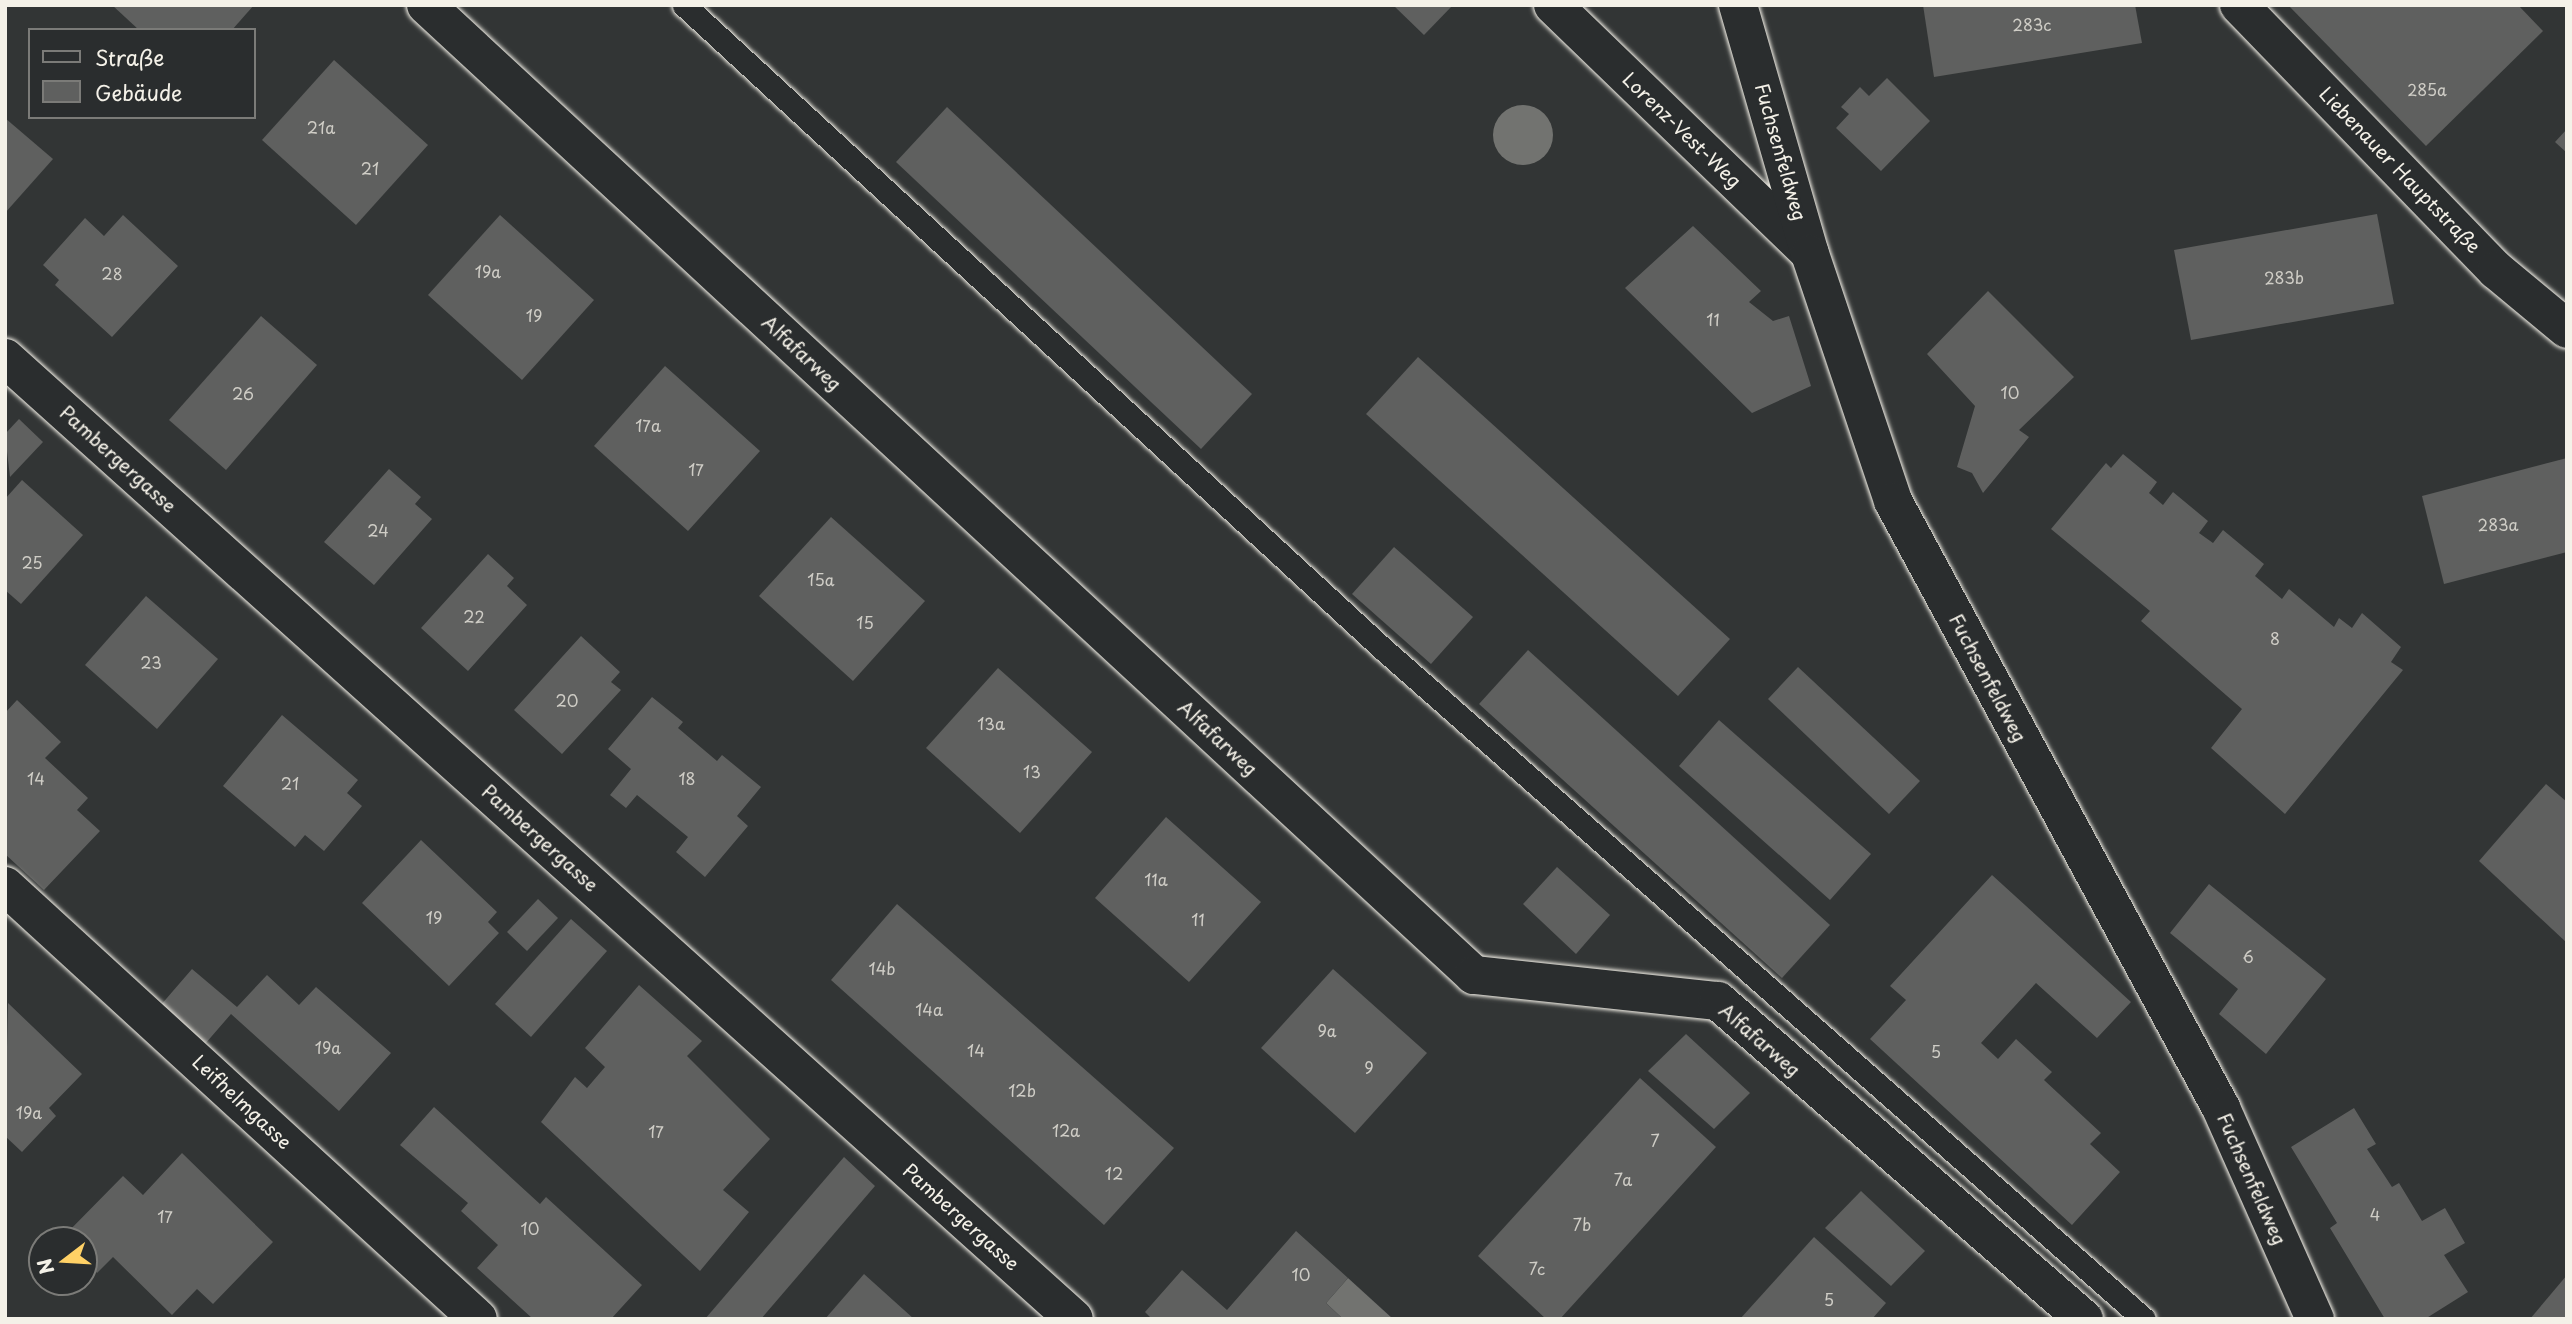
<!DOCTYPE html>
<html>
<head>
<meta charset="utf-8">
<style>
  body { margin:0 }
  #map { position:relative; width:2572px; height:1324px; overflow:hidden; background:#323535; font-family:"Playpen Sans",sans-serif }
  div>[style] { position:absolute }
  .water>* { inset:0; background:#727370 }
  .round { border-radius:50% }
  .building>* { inset:0; background:#5f605f }
  .roads { filter:drop-shadow(0 0 2px #f4f1e8) drop-shadow(0 0 2px #f4f1e8) }
  .service>* { height:23px; margin:-11.5px; padding:0 11.5px; transform-origin:11.5px; border-radius:11.5px; background:#2a2d2e }
  .minor>* { height:38px; margin:-19px; padding:0 19px; transform-origin:19px; border-radius:19px; background:#2a2d2e }
  span { translate:-50% -50%; white-space:nowrap; text-align:center; line-height:1.15; -webkit-text-stroke:5px #2a2d2e; paint-order:stroke }
  .number-label { font-size:16px; color:#cfcdc6 }
  .number-label span { -webkit-text-stroke-width:0 }
  .street-label { font-size:19px; color:#f4f1e8 }
  .frame { position:absolute; inset:0; border:7px solid #f4f1e8; pointer-events:none }
  .legend { position:absolute; left:28px; top:28px; width:228px; height:91px; box-sizing:border-box; background:#2a2d2e; border:2px solid #7b7b78; margin:0; padding:9px 12px; list-style:none; font-size:21px; color:#f4f1e8 }
  .legend li { display:flex; align-items:center; gap:14px; height:35px }
  .legend b { width:35px; border:2px solid #7b7b78 }
  .north { position:absolute; left:28px; top:1226px; width:70px; height:70px; box-sizing:border-box; background:#2a2d2e; border:2px solid #7b7b78; border-radius:50%; rotate:253deg; font-size:19px; font-weight:700; line-height:28px; text-align:center; color:#f4f1e8 }
  .north::after { content:''; display:block; margin:auto; width:24px; height:32px; background:#ffd166; clip-path:polygon(50% 0,100% 100%,50% 72%,0 100%) }
</style>
</head>
<body>
<div id="map">
  <div class="water">
    <i class="round" style="left:1493px;top:105px;width:60px;height:60px"></i>
    <i style="clip-path:polygon(1348px 1278px,1393px 1319px,1343px 1319px,1326px 1303px)"></i>
  </div>
  <div class="building">
    <i style="clip-path:polygon(112px 5px,254px 5px,232px 30px,139px 30px)"></i>
    <i style="clip-path:polygon(1393px 5px,1453px 5px,1424px 35px)"></i>
    <i style="clip-path:polygon(1923px 5px,2135px 5px,2142px 43px,1934px 77px)"></i>
    <i style="clip-path:polygon(2288px 5px,2518px 5px,2543px 31px,2426px 146px)"></i>
    <i style="clip-path:polygon(334px 60px,428px 145px,356px 225px,262px 140px)"></i>
    <i style="clip-path:polygon(1887px 78px,1930px 121px,1881px 171px,1836px 128px,1849px 114px,1841px 107px,1860px 87px,1869px 96px)"></i>
    <i style="clip-path:polygon(947px 107px,1252px 394px,1201px 449px,896px 162px)"></i>
    <i style="clip-path:polygon(5px 118px,53px 159px,5px 213px)"></i>
    <i style="clip-path:polygon(2567px 129px,2567px 153px,2555px 142px)"></i>
    <i style="clip-path:polygon(2377px 214px,2394px 304px,2191px 340px,2174px 250px)"></i>
    <i style="clip-path:polygon(123px 215px,178px 266px,112px 337px,55px 285px,59px 280px,43px 265px,85px 218px,104px 236px)"></i>
    <i style="clip-path:polygon(500px 215px,594px 300px,522px 380px,428px 295px)"></i>
    <i style="clip-path:polygon(1693px 226px,1761px 291px,1749px 302px,1773px 321px,1789px 316px,1811px 386px,1752px 413px,1625px 288px)"></i>
    <i style="clip-path:polygon(1988px 291px,2074px 377px,2019px 430px,2029px 437px,1983px 493px,1972px 473px,1957px 467px,1975px 406px,1927px 354px)"></i>
    <i style="clip-path:polygon(261px 316px,317px 365px,226px 470px,169px 420px)"></i>
    <i style="clip-path:polygon(1418px 357px,1730px 639px,1678px 696px,1366px 414px)"></i>
    <i style="clip-path:polygon(665px 366px,760px 451px,688px 531px,594px 446px)"></i>
    <i style="clip-path:polygon(19px 419px,43px 442px,10px 477px,5px 434px)"></i>
    <i style="clip-path:polygon(2123px 454px,2157px 482px,2149px 493px,2163px 505px,2173px 492px,2208px 521px,2199px 533px,2213px 543px,2223px 530px,2264px 564px,2255px 576px,2282px 599px,2289px 589px,2334px 627px,2339px 618px,2352px 628px,2362px 613px,2401px 647px,2391px 662px,2403px 670px,2285px 814px,2211px 748px,2242px 709px,2141px 621px,2150px 611px,2051px 529px,2106px 463px,2111px 468px)"></i>
    <i style="clip-path:polygon(2567px 458px,2567px 552px,2444px 584px,2422px 496px)"></i>
    <i style="clip-path:polygon(389px 469px,421px 497px,415px 504px,432px 519px,374px 585px,324px 542px)"></i>
    <i style="clip-path:polygon(22px 480px,83px 535px,21px 604px,5px 590px,5px 499px)"></i>
    <i style="clip-path:polygon(831px 517px,925px 601px,853px 681px,759px 596px)"></i>
    <i style="clip-path:polygon(1394px 547px,1473px 617px,1431px 664px,1352px 594px)"></i>
    <i style="clip-path:polygon(488px 554px,514px 578px,507px 586px,527px 605px,468px 671px,421px 628px)"></i>
    <i style="clip-path:polygon(146px 596px,218px 659px,157px 729px,85px 665px)"></i>
    <i style="clip-path:polygon(581px 636px,620px 672px,611px 682px,621px 690px,562px 754px,514px 710px)"></i>
    <i style="clip-path:polygon(1528px 650px,1830px 925px,1782px 978px,1479px 704px)"></i>
    <i style="clip-path:polygon(1798px 667px,1920px 781px,1889px 814px,1768px 699px)"></i>
    <i style="clip-path:polygon(998px 668px,1092px 752px,1020px 833px,926px 748px)"></i>
    <i style="clip-path:polygon(652px 697px,683px 722px,678px 728px,717px 761px,722px 755px,761px 787px,737px 816px,748px 826px,705px 877px,676px 852px,688px 837px,637px 795px,626px 808px,610px 795px,631px 769px,608px 749px)"></i>
    <i style="clip-path:polygon(17px 700px,61px 742px,45px 758px,88px 798px,77px 810px,100px 831px,44px 890px,5px 854px,5px 713px)"></i>
    <i style="clip-path:polygon(282px 715px,358px 780px,347px 793px,362px 806px,324px 851px,305px 835px,295px 847px,223px 786px)"></i>
    <i style="clip-path:polygon(1719px 720px,1871px 854px,1830px 900px,1679px 766px)"></i>
    <i style="clip-path:polygon(2546px 784px,2567px 802px,2567px 943px,2479px 861px)"></i>
    <i style="clip-path:polygon(1166px 817px,1261px 902px,1189px 982px,1095px 898px)"></i>
    <i style="clip-path:polygon(421px 840px,497px 912px,488px 922px,499px 933px,449px 986px,362px 903px)"></i>
    <i style="clip-path:polygon(1557px 867px,1610px 915px,1576px 954px,1523px 904px)"></i>
    <i style="clip-path:polygon(1992px 875px,2131px 1002px,2097px 1038px,2036px 983px,1981px 1043px,1998px 1059px,2016px 1039px,2052px 1072px,2044px 1080px,2101px 1133px,2090px 1144px,2120px 1172px,2072px 1225px,1870px 1039px,1906px 1000px,1890px 986px)"></i>
    <i style="clip-path:polygon(2209px 884px,2326px 979px,2266px 1054px,2219px 1014px,2238px 989px,2170px 933px)"></i>
    <i style="clip-path:polygon(538px 899px,558px 918px,527px 951px,507px 932px)"></i>
    <i style="clip-path:polygon(897px 904px,1174px 1148px,1104px 1225px,831px 980px)"></i>
    <i style="clip-path:polygon(571px 919px,607px 951px,531px 1037px,495px 1004px)"></i>
    <i style="clip-path:polygon(192px 969px,237px 1007px,267px 975px,299px 1005px,316px 987px,391px 1053px,339px 1111px,231px 1014px,205px 1044px,160px 1006px)"></i>
    <i style="clip-path:polygon(1333px 969px,1427px 1053px,1355px 1133px,1261px 1048px)"></i>
    <i style="clip-path:polygon(639px 985px,702px 1041px,687px 1056px,770px 1139px,723px 1190px,749px 1212px,700px 1271px,541px 1122px,575px 1077px,587px 1088px,605px 1067px,585px 1048px)"></i>
    <i style="clip-path:polygon(8px 1003px,82px 1074px,49px 1108px,56px 1116px,22px 1152px,5px 1136px)"></i>
    <i style="clip-path:polygon(1686px 1034px,1750px 1093px,1714px 1129px,1648px 1071px)"></i>
    <i style="clip-path:polygon(1640px 1078px,1716px 1147px,1560px 1319px,1546px 1319px,1478px 1256px)"></i>
    <i style="clip-path:polygon(434px 1107px,540px 1204px,546px 1197px,642px 1285px,611px 1319px,533px 1319px,477px 1268px,498px 1245px,461px 1211px,468px 1203px,400px 1145px)"></i>
    <i style="clip-path:polygon(2354px 1108px,2376px 1144px,2367px 1149px,2392px 1187px,2399px 1183px,2422px 1221px,2445px 1208px,2465px 1243px,2444px 1255px,2468px 1292px,2425px 1319px,2385px 1319px,2330px 1228px,2337px 1223px,2291px 1147px)"></i>
    <i style="clip-path:polygon(182px 1153px,273px 1242px,213px 1304px,197px 1289px,172px 1315px,113px 1257px,97px 1273px,84px 1259px,84px 1240px,62px 1238px,123px 1176px,143px 1195px)"></i>
    <i style="clip-path:polygon(844px 1157px,875px 1186px,761px 1319px,705px 1319px)"></i>
    <i style="clip-path:polygon(1861px 1191px,1925px 1251px,1891px 1286px,1825px 1228px)"></i>
    <i style="clip-path:polygon(1296px 1231px,1348px 1278px,1326px 1303px,1343px 1319px,1152px 1319px,1145px 1312px,1182px 1270px,1227px 1310px)"></i>
    <i style="clip-path:polygon(1814px 1237px,1886px 1303px,1872px 1319px,1740px 1319px)"></i>
    <i style="clip-path:polygon(864px 1274px,914px 1319px,825px 1319px)"></i>
    <i style="clip-path:polygon(2567px 1275px,2567px 1319px,2530px 1319px)"></i>
  </div>
  <div class="roads">
    <div class="service">
      <i style="left:684px;top:5px;width:949px;rotate:42.65deg"></i>
      <i style="left:1382px;top:648px;width:1015px;rotate:41.37deg"></i>
    </div>
    <div class="minor">
      <i style="left:426px;top:5px;width:1428px;rotate:42.79deg"></i>
      <i style="left:1474px;top:975px;width:245px;rotate:6.1deg"></i>
      <i style="left:1718px;top:1001px;width:485px;rotate:41deg"></i>
      <i style="left:1553px;top:5px;width:356px;rotate:44deg"></i>
      <i style="left:1738px;top:5px;width:259px;rotate:73.9deg"></i>
      <i style="left:1810px;top:254px;width:261px;rotate:71.4deg"></i>
      <i style="left:1893px;top:501px;width:690px;rotate:61.61deg"></i>
      <i style="left:2221px;top:1108px;width:231px;rotate:66deg"></i>
      <i style="left:2239px;top:5px;width:369px;rotate:45.9deg"></i>
      <i style="left:2496px;top:270px;width:92px;rotate:39.7deg"></i>
      <i style="left:5px;top:358px;width:1437px;rotate:41.95deg"></i>
      <i style="left:5px;top:886px;width:641px;rotate:42.47deg"></i>
    </div>
  </div>
  <div class="number-label">
    <span style="left:2032px;top:24px">283c</span>
    <span style="left:2427px;top:89px">285a</span>
    <span style="left:321px;top:127px">21a</span>
    <span style="left:370px;top:168px">21</span>
    <span style="left:488px;top:271px">19a</span>
    <span style="left:112px;top:273px">28</span>
    <span style="left:2284px;top:277px">283b</span>
    <span style="left:534px;top:315px">19</span>
    <span style="left:1713px;top:319px">11</span>
    <span style="left:2010px;top:392px">10</span>
    <span style="left:243px;top:393px">26</span>
    <span style="left:648px;top:425px">17a</span>
    <span style="left:696px;top:469px">17</span>
    <span style="left:2498px;top:524px">283a</span>
    <span style="left:378px;top:530px">24</span>
    <span style="left:32px;top:562px">25</span>
    <span style="left:821px;top:579px">15a</span>
    <span style="left:474px;top:616px">22</span>
    <span style="left:865px;top:622px">15</span>
    <span style="left:2275px;top:638px">8</span>
    <span style="left:151px;top:662px">23</span>
    <span style="left:567px;top:700px">20</span>
    <span style="left:991px;top:723px">13a</span>
    <span style="left:1032px;top:771px">13</span>
    <span style="left:36px;top:778px">14</span>
    <span style="left:687px;top:778px">18</span>
    <span style="left:290px;top:783px">21</span>
    <span style="left:1156px;top:879px">11a</span>
    <span style="left:434px;top:917px">19</span>
    <span style="left:1198px;top:919px">11</span>
    <span style="left:2248px;top:956px">6</span>
    <span style="left:882px;top:968px">14b</span>
    <span style="left:929px;top:1009px">14a</span>
    <span style="left:1327px;top:1030px">9a</span>
    <span style="left:328px;top:1047px">19a</span>
    <span style="left:976px;top:1050px">14</span>
    <span style="left:1936px;top:1051px">5</span>
    <span style="left:1369px;top:1067px">9</span>
    <span style="left:1022px;top:1090px">12b</span>
    <span style="left:29px;top:1112px">19a</span>
    <span style="left:1066px;top:1130px">12a</span>
    <span style="left:656px;top:1131px">17</span>
    <span style="left:1655px;top:1140px">7</span>
    <span style="left:1114px;top:1173px">12</span>
    <span style="left:1623px;top:1179px">7a</span>
    <span style="left:2375px;top:1214px">4</span>
    <span style="left:165px;top:1216px">17</span>
    <span style="left:1582px;top:1224px">7b</span>
    <span style="left:530px;top:1228px">10</span>
    <span style="left:1537px;top:1268px">7c</span>
    <span style="left:1301px;top:1274px">10</span>
    <span style="left:1829px;top:1299px">5</span>
  </div>
  <div class="street-label">
    <span style="left:1682px;top:130px;rotate:44deg">Lorenz-Vest-Weg</span>
    <span style="left:1781px;top:152px;rotate:74deg">Fuchsenfeldweg</span>
    <span style="left:2400px;top:170px;rotate:46deg">Liebenauer Hauptstraße</span>
    <span style="left:802px;top:353px;rotate:43deg">Alfafarweg</span>
    <span style="left:118px;top:459px;rotate:42deg">Pambergergasse</span>
    <span style="left:1988px;top:678px;rotate:62deg">Fuchsenfeldweg</span>
    <span style="left:1218px;top:738px;rotate:43deg">Alfafarweg</span>
    <span style="left:540px;top:838px;rotate:42deg">Pambergergasse</span>
    <span style="left:1760px;top:1040px;rotate:41deg">Alfafarweg</span>
    <span style="left:242px;top:1102px;rotate:43deg">Leifhelmgasse</span>
    <span style="left:2252px;top:1179px;rotate:66deg">Fuchsenfeldweg</span>
    <span style="left:961px;top:1217px;rotate:42deg">Pambergergasse</span>
  </div>
  <div class="frame"></div>
  <ul class="legend">
  <li><b style="height:9px;background:#2a2d2e"></b>Straße</li>
  <li><b style="height:19px;background:#5f605f"></b>Gebäude</li>
  </ul>
  <div class="north">N</div>
</div>
</body>
</html>
